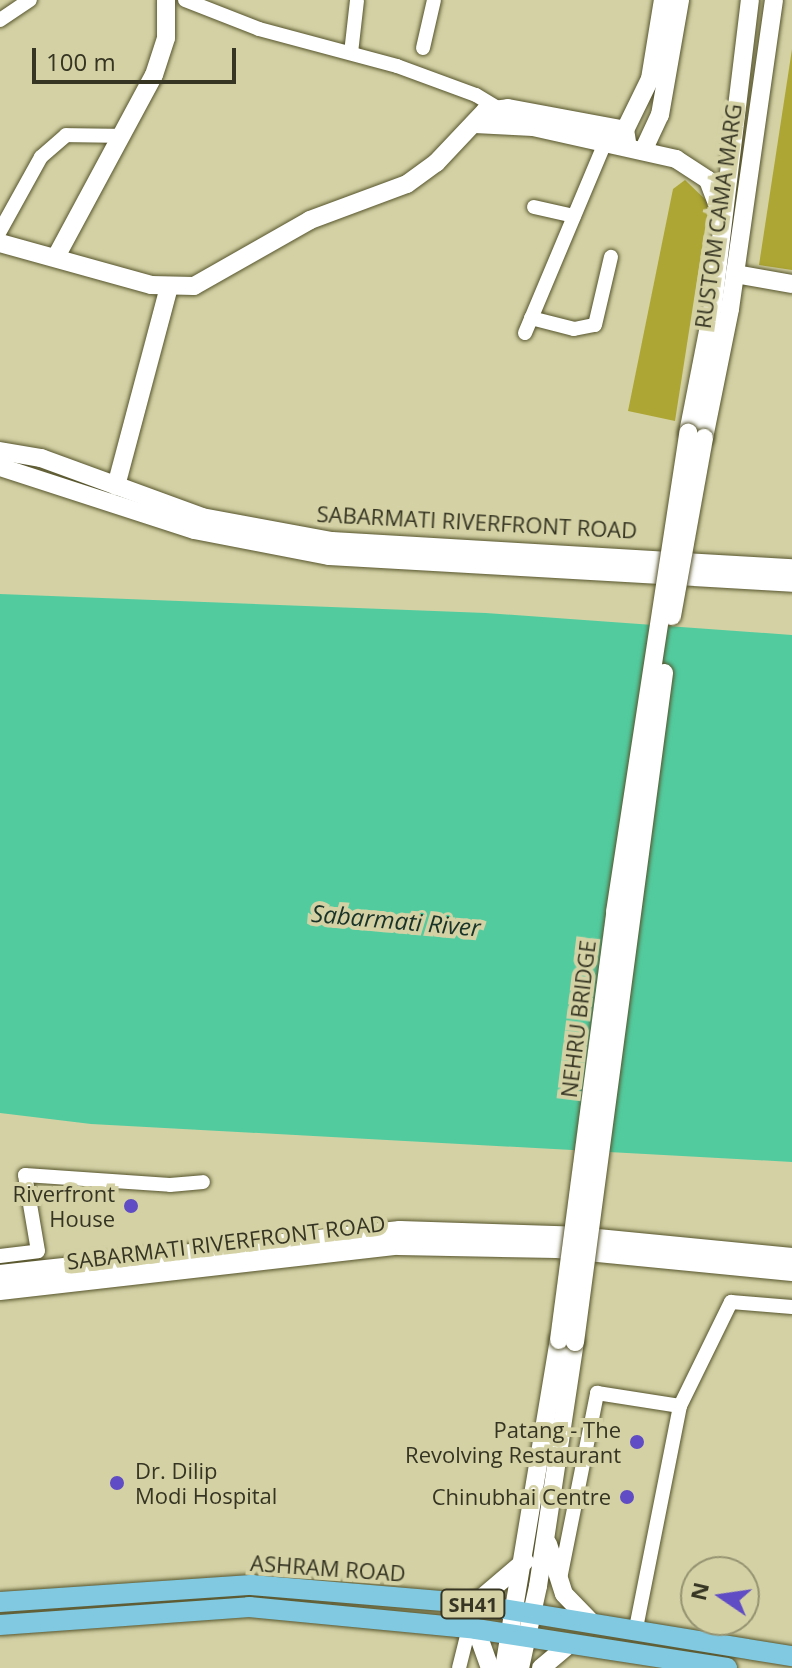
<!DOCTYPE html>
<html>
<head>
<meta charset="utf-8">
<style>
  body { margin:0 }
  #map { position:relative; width:792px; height:1668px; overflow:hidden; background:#d4d2a5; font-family:"Open Sans",sans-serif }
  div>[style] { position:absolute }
  .green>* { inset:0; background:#ada634 }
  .water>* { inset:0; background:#52cc9f }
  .roads { filter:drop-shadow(0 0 2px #56542c) drop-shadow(0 0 2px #56542c) }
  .street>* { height:14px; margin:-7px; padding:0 7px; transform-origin:7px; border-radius:7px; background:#fff }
  .secondary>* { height:18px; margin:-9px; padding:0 9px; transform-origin:9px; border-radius:9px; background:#fff }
  .primary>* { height:20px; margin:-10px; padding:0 10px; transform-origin:10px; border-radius:10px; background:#80c9e1 }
  .bridges { filter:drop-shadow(0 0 2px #56542c) drop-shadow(0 0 2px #56542c) }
  .secondary-bridge>* { height:18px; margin:-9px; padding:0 9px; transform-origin:9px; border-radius:9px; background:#fff }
  .dots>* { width:22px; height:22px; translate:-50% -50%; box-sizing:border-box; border:4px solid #d4d2a5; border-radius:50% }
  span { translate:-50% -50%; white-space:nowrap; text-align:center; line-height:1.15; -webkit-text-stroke:8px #d4d2a5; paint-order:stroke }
  .shield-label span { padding:2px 6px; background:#d4d2a5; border:2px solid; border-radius:6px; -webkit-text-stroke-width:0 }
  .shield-label { font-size:20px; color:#363523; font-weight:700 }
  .street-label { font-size:22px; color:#363523 }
  .poi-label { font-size:22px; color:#363523 }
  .right { translate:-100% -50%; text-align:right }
  .left { translate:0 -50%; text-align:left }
  .water-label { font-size:24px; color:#193328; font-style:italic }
  .north { position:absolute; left:680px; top:1556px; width:80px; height:80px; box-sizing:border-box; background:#d4d2a5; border:2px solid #959371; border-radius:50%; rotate:283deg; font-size:22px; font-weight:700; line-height:32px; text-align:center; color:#363523 }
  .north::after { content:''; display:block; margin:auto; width:28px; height:36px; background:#604cc4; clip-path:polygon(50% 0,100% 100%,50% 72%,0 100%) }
  .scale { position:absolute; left:32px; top:48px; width:204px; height:36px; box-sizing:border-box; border:4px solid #363523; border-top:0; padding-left:10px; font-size:24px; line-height:28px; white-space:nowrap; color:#363523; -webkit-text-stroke:6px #d4d2a5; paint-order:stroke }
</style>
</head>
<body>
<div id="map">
  <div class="green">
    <i style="clip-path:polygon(792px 49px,792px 270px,759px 265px)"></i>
    <i style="clip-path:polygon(685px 180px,709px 203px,675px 421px,628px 411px,673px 189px)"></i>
  </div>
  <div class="water">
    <i style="clip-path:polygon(0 594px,486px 613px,792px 635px,792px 1162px,91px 1124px,0 1113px)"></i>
  </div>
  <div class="roads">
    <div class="street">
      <i style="left:185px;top:0;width:79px;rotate:21.4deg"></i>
      <i style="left:259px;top:29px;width:143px;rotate:15deg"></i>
      <i style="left:397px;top:66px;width:84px;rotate:20.2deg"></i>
      <i style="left:476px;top:95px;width:27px;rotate:31deg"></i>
      <i style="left:0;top:20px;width:36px;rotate:-34deg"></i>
      <i style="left:423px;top:48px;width:49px;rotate:-77.1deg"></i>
      <i style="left:351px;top:53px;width:53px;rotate:-83.5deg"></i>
      <i style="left:534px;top:207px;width:41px;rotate:12.7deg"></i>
      <i style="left:0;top:231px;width:85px;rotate:-61deg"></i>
      <i style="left:41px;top:157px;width:33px;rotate:-41deg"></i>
      <i style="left:66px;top:135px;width:56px;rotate:1deg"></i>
      <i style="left:531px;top:318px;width:44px;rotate:14.3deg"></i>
      <i style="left:574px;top:329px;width:21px;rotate:-11deg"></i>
      <i style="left:595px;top:325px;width:70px;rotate:-76.8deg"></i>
      <i style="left:525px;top:333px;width:206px;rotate:-67.2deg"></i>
      <i style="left:0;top:1256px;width:38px;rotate:-7deg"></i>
      <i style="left:38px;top:1251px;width:77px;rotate:-99.7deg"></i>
      <i style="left:25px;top:1175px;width:145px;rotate:3.9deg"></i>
      <i style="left:170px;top:1185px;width:33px;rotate:-5deg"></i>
      <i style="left:680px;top:1406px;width:116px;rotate:-63.9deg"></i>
      <i style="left:731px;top:1302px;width:61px;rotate:4.7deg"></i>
      <i style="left:560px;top:1579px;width:190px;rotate:-78.7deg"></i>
      <i style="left:597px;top:1393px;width:84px;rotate:8.9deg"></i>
      <i style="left:680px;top:1406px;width:226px;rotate:101.2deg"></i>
      <i style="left:459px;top:1668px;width:41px;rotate:-76deg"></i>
    </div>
    <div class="secondary">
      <i style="left:475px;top:124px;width:58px;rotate:3deg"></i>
      <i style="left:533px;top:127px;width:147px;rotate:12.6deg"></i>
      <i style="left:676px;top:159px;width:38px;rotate:33deg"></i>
      <i style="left:708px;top:180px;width:33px;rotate:69deg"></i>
      <i style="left:627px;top:142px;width:12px;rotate:-99deg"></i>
      <i style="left:625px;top:130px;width:57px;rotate:-63.9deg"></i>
      <i style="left:650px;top:79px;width:80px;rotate:-80.7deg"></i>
      <i style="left:643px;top:151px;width:40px;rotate:-65deg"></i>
      <i style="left:660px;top:115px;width:117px;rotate:-80.1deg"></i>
      <i style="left:0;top:243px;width:157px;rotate:15.5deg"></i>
      <i style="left:151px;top:285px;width:43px;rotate:1.3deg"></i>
      <i style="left:194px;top:286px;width:133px;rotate:-29.6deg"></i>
      <i style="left:310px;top:220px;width:103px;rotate:-20.4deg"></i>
      <i style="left:407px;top:184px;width:36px;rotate:-36deg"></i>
      <i style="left:436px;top:163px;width:71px;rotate:-46.7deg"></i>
      <i style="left:485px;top:111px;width:23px;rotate:-7deg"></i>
      <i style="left:508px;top:108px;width:119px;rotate:10.6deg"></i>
      <i style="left:57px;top:255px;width:204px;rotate:-61.7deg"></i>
      <i style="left:154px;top:75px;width:39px;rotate:-72deg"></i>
      <i style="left:166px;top:38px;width:38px;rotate:-90deg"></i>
      <i style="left:735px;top:274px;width:58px;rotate:10deg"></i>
      <i style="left:688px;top:433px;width:130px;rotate:-78.9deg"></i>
      <i style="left:713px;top:305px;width:307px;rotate:-83.1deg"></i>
      <i style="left:704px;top:438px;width:132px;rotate:-78.6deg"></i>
      <i style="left:730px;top:309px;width:312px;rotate:-81.9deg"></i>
      <i style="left:0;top:451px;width:42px;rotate:9.7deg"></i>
      <i style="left:41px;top:458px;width:171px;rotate:20.1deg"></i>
      <i style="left:202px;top:517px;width:132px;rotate:10.5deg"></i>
      <i style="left:332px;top:541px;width:461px;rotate:3.4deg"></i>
      <i style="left:0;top:467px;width:204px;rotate:18deg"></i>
      <i style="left:194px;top:530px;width:137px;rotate:10.9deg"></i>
      <i style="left:329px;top:556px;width:464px;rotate:3.3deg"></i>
      <i style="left:116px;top:486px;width:206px;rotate:-75.1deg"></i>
      <i style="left:0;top:1274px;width:402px;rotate:-6.3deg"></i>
      <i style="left:400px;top:1230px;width:177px;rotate:1.9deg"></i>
      <i style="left:577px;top:1236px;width:216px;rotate:5.6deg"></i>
      <i style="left:0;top:1291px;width:401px;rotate:-6.5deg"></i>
      <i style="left:398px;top:1246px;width:159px;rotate:1.1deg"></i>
      <i style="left:557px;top:1249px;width:236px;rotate:5.6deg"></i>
      <i style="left:548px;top:1544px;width:52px;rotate:72.3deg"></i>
      <i style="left:564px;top:1594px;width:37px;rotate:46deg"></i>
      <i style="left:467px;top:1603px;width:12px;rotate:-14deg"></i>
      <i style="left:479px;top:1600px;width:60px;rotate:-40.3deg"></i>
      <i style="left:476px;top:1629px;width:41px;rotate:70.3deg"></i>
      <i style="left:504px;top:1668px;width:333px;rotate:-80.5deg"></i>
      <i style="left:520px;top:1668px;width:84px;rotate:-77.6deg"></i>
      <i style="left:538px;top:1586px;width:247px;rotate:-81.4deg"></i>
      <i style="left:541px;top:1668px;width:34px;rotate:-40deg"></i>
    </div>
    <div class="primary">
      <i style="left:0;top:1602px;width:252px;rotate:-3.9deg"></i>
      <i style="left:251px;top:1585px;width:217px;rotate:4.8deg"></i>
      <i style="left:467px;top:1603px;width:329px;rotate:9.3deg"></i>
      <i style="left:0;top:1625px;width:250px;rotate:-4.1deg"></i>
      <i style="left:249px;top:1607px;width:228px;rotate:5.5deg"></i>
      <i style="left:476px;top:1629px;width:254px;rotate:8.8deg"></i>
    </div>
  </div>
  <div class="bridges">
    <div class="secondary-bridge">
      <i style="left:672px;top:616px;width:181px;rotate:-79.8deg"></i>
      <i style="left:559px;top:1340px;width:432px;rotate:-82.5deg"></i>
      <i style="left:615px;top:912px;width:485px;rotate:-81.3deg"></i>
      <i style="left:575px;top:1342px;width:675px;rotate:-82.42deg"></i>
    </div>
  </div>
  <div class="dots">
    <i style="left:131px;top:1206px;background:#604cc4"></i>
    <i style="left:637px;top:1442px;background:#604cc4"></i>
    <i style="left:117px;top:1483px;background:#604cc4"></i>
    <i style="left:627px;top:1497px;background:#604cc4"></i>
  </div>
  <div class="shield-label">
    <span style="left:473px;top:1604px">SH41</span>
  </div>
  <div class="street-label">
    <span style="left:718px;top:216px;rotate:-82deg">RUSTOM CAMA MARG</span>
    <span style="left:477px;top:522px;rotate:3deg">SABARMATI RIVERFRONT ROAD</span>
    <span style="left:578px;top:1019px;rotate:-83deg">NEHRU BRIDGE</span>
    <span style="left:226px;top:1242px;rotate:-7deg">SABARMATI RIVERFRONT ROAD</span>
    <span style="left:328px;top:1568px;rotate:4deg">ASHRAM ROAD</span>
  </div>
  <div class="poi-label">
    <span class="right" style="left:115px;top:1206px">Riverfront<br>House</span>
    <span class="right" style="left:621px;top:1442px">Patang - The<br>Revolving Restaurant</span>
    <span class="left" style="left:135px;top:1483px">Dr. Dilip<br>Modi Hospital</span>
    <span class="right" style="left:611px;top:1497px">Chinubhai Centre</span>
  </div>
  <div class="water-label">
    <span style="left:396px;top:920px;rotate:5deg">Sabarmati River</span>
  </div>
  <div class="north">N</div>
  <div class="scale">100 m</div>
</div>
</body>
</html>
